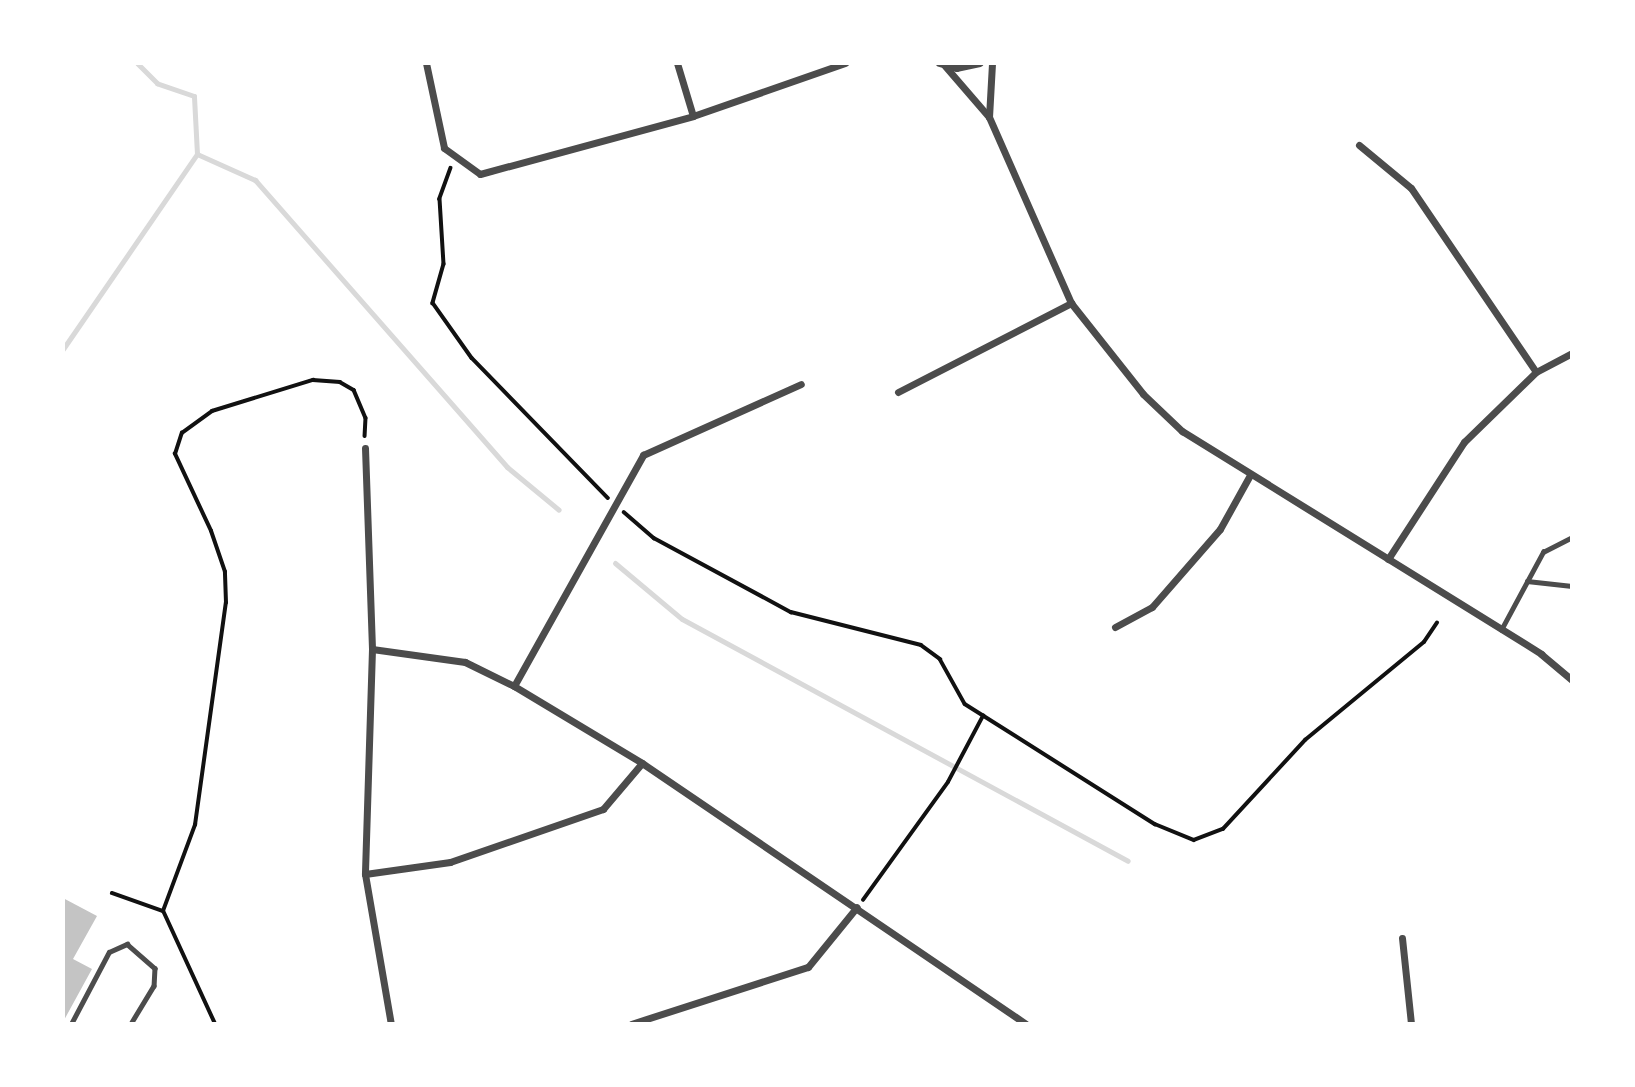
<!DOCTYPE html>
<html>
<head>
<meta charset="utf-8">
<style>
  body { margin:0 }
  #map { position:relative; width:1635px; height:1087px; overflow:hidden; background:#fff; font-family:"Fira Sans Condensed",sans-serif }
  div>[style] { position:absolute }
  .stream>* { height:5px; margin:-2.5px; padding:0 2.5px; transform-origin:2.5px; border-radius:2.5px; background:#d9d9d9 }
  .building>* { inset:0; background:#c4c4c4 }
  .path>* { height:3.5px; margin:-1.75px; padding:0 1.75px; transform-origin:1.75px; border-radius:1.75px; background:#111 }
  .service>* { height:4.5px; margin:-2.25px; padding:0 2.25px; transform-origin:2.25px; border-radius:2.25px; background:#4c4c4c }
  .minor>* { height:7px; margin:-3.5px; padding:0 3.5px; transform-origin:3.5px; border-radius:3.5px; background:#4c4c4c }
  span { translate:-50% -50%; white-space:nowrap; text-align:center; line-height:1.15; -webkit-text-stroke:5px #fff; paint-order:stroke }
  .frame { position:absolute; inset:0; border:65px solid #fff; pointer-events:none }
</style>
</head>
<body>
<div id="map">
  <div class="stream">
    <i style="left:197px;top:154px;width:64px;rotate:24.1deg"></i>
    <i style="left:255px;top:180px;width:382px;rotate:48.7deg"></i>
    <i style="left:507px;top:467px;width:67px;rotate:39.6deg"></i>
    <i style="left:63px;top:349px;width:237px;rotate:-55.5deg"></i>
    <i style="left:197px;top:154px;width:58px;rotate:-93deg"></i>
    <i style="left:194px;top:96px;width:39px;rotate:-161deg"></i>
    <i style="left:157px;top:83px;width:28px;rotate:-135deg"></i>
    <i style="left:615px;top:563px;width:87px;rotate:39.9deg"></i>
    <i style="left:682px;top:619px;width:507px;rotate:28.48deg"></i>
  </div>
  <div class="building">
    <i style="clip-path:polygon(63px 898px,97px 916px,73px 959px,92px 969px,63px 1022px)"></i>
  </div>
  <div class="path">
    <i style="left:451px;top:168px;width:33px;rotate:110deg"></i>
    <i style="left:440px;top:199px;width:65px;rotate:86.5deg"></i>
    <i style="left:444px;top:264px;width:41px;rotate:105.8deg"></i>
    <i style="left:433px;top:303px;width:67px;rotate:54.7deg"></i>
    <i style="left:472px;top:358px;width:195px;rotate:45.8deg"></i>
    <i style="left:624px;top:512px;width:40px;rotate:41deg"></i>
    <i style="left:654px;top:538px;width:156px;rotate:28.4deg"></i>
    <i style="left:791px;top:612px;width:134px;rotate:14.2deg"></i>
    <i style="left:921px;top:645px;width:24px;rotate:36deg"></i>
    <i style="left:940px;top:659px;width:51px;rotate:60.9deg"></i>
    <i style="left:965px;top:704px;width:225px;rotate:32.3deg"></i>
    <i style="left:1155px;top:824px;width:42px;rotate:22.3deg"></i>
    <i style="left:1194px;top:840px;width:31px;rotate:-21deg"></i>
    <i style="left:1223px;top:829px;width:121px;rotate:-47.3deg"></i>
    <i style="left:1305px;top:740px;width:154px;rotate:-39.5deg"></i>
    <i style="left:1424px;top:642px;width:23px;rotate:-56deg"></i>
    <i style="left:112px;top:893px;width:54px;rotate:19.4deg"></i>
    <i style="left:863px;top:900px;width:145px;rotate:-54.2deg"></i>
    <i style="left:948px;top:782px;width:75px;rotate:-62.1deg"></i>
    <i style="left:215px;top:1024px;width:124px;rotate:-114.7deg"></i>
    <i style="left:163px;top:911px;width:92px;rotate:-69.6deg"></i>
    <i style="left:195px;top:825px;width:224px;rotate:-82.1deg"></i>
    <i style="left:226px;top:603px;width:31px;rotate:-92deg"></i>
    <i style="left:225px;top:572px;width:43px;rotate:-108.9deg"></i>
    <i style="left:211px;top:531px;width:85px;rotate:-115.1deg"></i>
    <i style="left:175px;top:454px;width:22px;rotate:-72deg"></i>
    <i style="left:182px;top:433px;width:37px;rotate:-36deg"></i>
    <i style="left:212px;top:411px;width:106px;rotate:-17.1deg"></i>
    <i style="left:313px;top:380px;width:27px;rotate:4deg"></i>
    <i style="left:340px;top:382px;width:16px;rotate:30deg"></i>
    <i style="left:354px;top:390px;width:30px;rotate:67deg"></i>
    <i style="left:366px;top:418px;width:18px;rotate:93deg"></i>
  </div>
  <div class="service">
    <i style="left:1527px;top:581px;width:45px;rotate:6.3deg"></i>
    <i style="left:1501px;top:630px;width:89px;rotate:-61.7deg"></i>
    <i style="left:1543px;top:552px;width:33px;rotate:-27deg"></i>
    <i style="left:71px;top:1024px;width:81px;rotate:-62.2deg"></i>
    <i style="left:109px;top:952px;width:20px;rotate:-24deg"></i>
    <i style="left:127px;top:944px;width:37px;rotate:41deg"></i>
    <i style="left:155px;top:968px;width:18px;rotate:93deg"></i>
    <i style="left:154px;top:986px;width:44px;rotate:121.2deg"></i>
  </div>
  <div class="minor">
    <i style="left:426px;top:63px;width:87px;rotate:78deg"></i>
    <i style="left:444px;top:148px;width:44px;rotate:35.8deg"></i>
    <i style="left:480px;top:174px;width:221px;rotate:-15.2deg"></i>
    <i style="left:693px;top:116px;width:161px;rotate:-19.2deg"></i>
    <i style="left:677px;top:63px;width:55px;rotate:73.2deg"></i>
    <i style="left:939px;top:63px;width:18px;rotate:16deg"></i>
    <i style="left:956px;top:68px;width:24px;rotate:-12deg"></i>
    <i style="left:945px;top:66px;width:67px;rotate:49.2deg"></i>
    <i style="left:989px;top:117px;width:203px;rotate:66.2deg"></i>
    <i style="left:1071px;top:303px;width:116px;rotate:51.6deg"></i>
    <i style="left:1143px;top:394px;width:54px;rotate:43.5deg"></i>
    <i style="left:1182px;top:431px;width:423px;rotate:31.8deg"></i>
    <i style="left:1541px;top:654px;width:40px;rotate:40deg"></i>
    <i style="left:989px;top:117px;width:54px;rotate:-86.8deg"></i>
    <i style="left:1359px;top:145px;width:67px;rotate:39.6deg"></i>
    <i style="left:1411px;top:188px;width:222px;rotate:55.8deg"></i>
    <i style="left:898px;top:392px;width:195px;rotate:-27.2deg"></i>
    <i style="left:365px;top:448px;width:201px;rotate:88deg"></i>
    <i style="left:372px;top:649px;width:225px;rotate:91.8deg"></i>
    <i style="left:365px;top:874px;width:152px;rotate:80.2deg"></i>
    <i style="left:1388px;top:559px;width:140px;rotate:-57deg"></i>
    <i style="left:1464px;top:442px;width:100px;rotate:-44.2deg"></i>
    <i style="left:1536px;top:372px;width:41px;rotate:-27.8deg"></i>
    <i style="left:1115px;top:627px;width:42px;rotate:-28.4deg"></i>
    <i style="left:1152px;top:607px;width:103px;rotate:-48.9deg"></i>
    <i style="left:1220px;top:529px;width:62px;rotate:-60.9deg"></i>
    <i style="left:372px;top:649px;width:94px;rotate:8deg"></i>
    <i style="left:465px;top:662px;width:55px;rotate:26.1deg"></i>
    <i style="left:514px;top:686px;width:149px;rotate:31deg"></i>
    <i style="left:642px;top:763px;width:464px;rotate:34.2deg"></i>
    <i style="left:514px;top:686px;width:265px;rotate:-60.8deg"></i>
    <i style="left:643px;top:455px;width:173px;rotate:-24.2deg"></i>
    <i style="left:365px;top:874px;width:86px;rotate:-8deg"></i>
    <i style="left:450px;top:862px;width:162px;rotate:-19.1deg"></i>
    <i style="left:603px;top:809px;width:60px;rotate:-49.7deg"></i>
    <i style="left:1402px;top:938px;width:86px;rotate:84deg"></i>
    <i style="left:631px;top:1024px;width:186px;rotate:-17.9deg"></i>
    <i style="left:808px;top:967px;width:77px;rotate:-50.8deg"></i>
  </div>
  <div class="frame"></div>
</div>
</body>
</html>
